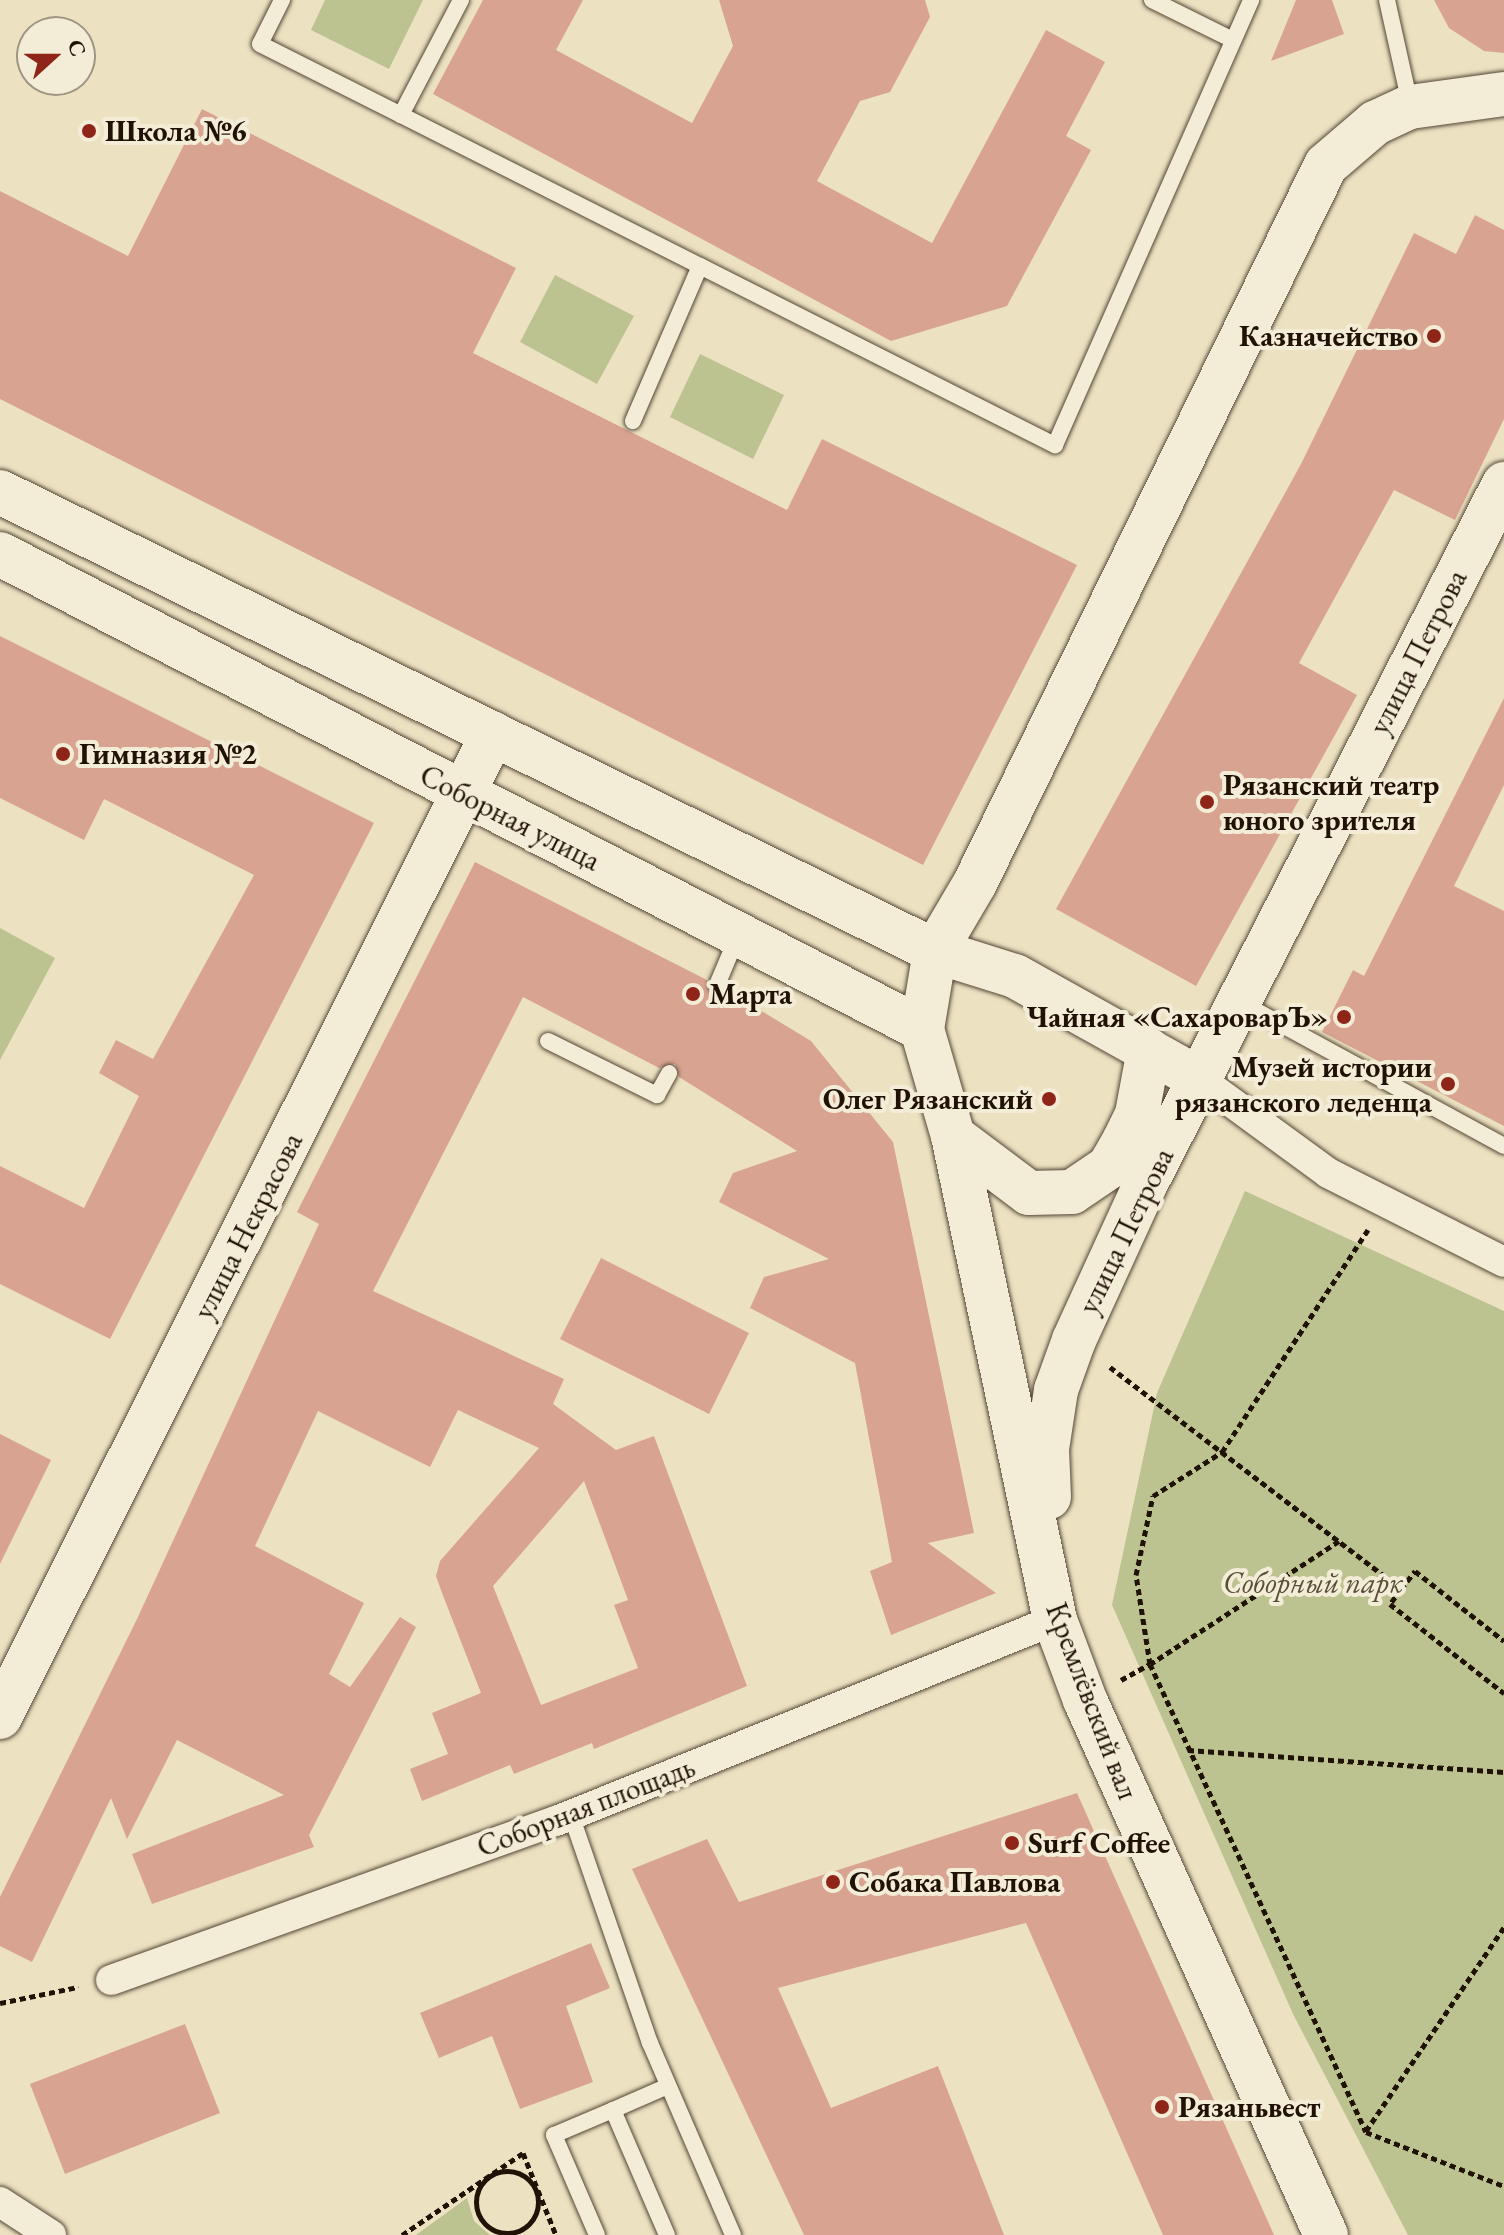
<!DOCTYPE html>
<html>
<head>
<meta charset="utf-8">
<style>
  body { margin:0 }
  #map { position:relative; width:1504px; height:2235px; overflow:hidden; background:#ece2c2; font-family:"EB Garamond",serif }
  div>[style] { position:absolute }
  .green>* { inset:0; background:#bcc290 }
  .building>* { inset:0; background:#d8a491 }
  .path>* { height:5px; margin-top:-2.5px; transform-origin:0; background:repeating-linear-gradient(90deg,#211206 0 6px,transparent 0 10px) }
  .path>.ring { margin:-2.5px; padding:0; box-sizing:content-box; background:none; border:5px solid #211206; border-radius:50% }
  .roads { filter:drop-shadow(0 0 2px #544635) drop-shadow(0 0 2px #544635) }
  .lane>* { height:16px; margin:-8px; padding:0 8px; transform-origin:8px; border-radius:8px; background:#f3ecd7 }
  .street>* { height:30px; margin:-15px; padding:0 15px; transform-origin:15px; border-radius:15px; background:#f3ecd7 }
  .secondary>* { height:44px; margin:-22px; padding:0 22px; transform-origin:22px; border-radius:22px; background:#f3ecd7 }
  .dots>* { width:22px; height:22px; translate:-50% -50%; box-sizing:border-box; border:4px solid #f3ecd7; border-radius:50% }
  span { translate:-50% -50%; white-space:nowrap; text-align:center; line-height:1.15; -webkit-text-stroke:8px #f3ecd7; paint-order:stroke }
  .poi-label { font-size:30px; color:#211206; font-weight:700 }
  .left { translate:0 -50%; text-align:left }
  .right { translate:-100% -50%; text-align:right }
  .street-label { font-size:30px; color:#211206 }
  .park-label { font-size:30px; color:#575036; font-style:italic }
  .north { position:absolute; left:16px; top:16px; width:80px; height:80px; box-sizing:border-box; background:#f3ecd7; border:2px solid #9f9583; border-radius:50%; rotate:69deg; font-size:22px; font-weight:700; line-height:32px; text-align:center; color:#211206 }
  .north::after { content:''; display:block; margin:auto; width:28px; height:36px; background:#8f2418; clip-path:polygon(50% 0,100% 100%,50% 72%,0 100%) }
</style>
</head>
<body>
<div id="map">
  <div class="green">
    <i style="clip-path:polygon(325px 0,423px 0,389px 69px,311px 30px)"></i>
    <i style="clip-path:polygon(555px 275px,634px 316px,597px 384px,520px 342px)"></i>
    <i style="clip-path:polygon(700px 354px,784px 395px,753px 459px,670px 417px)"></i>
    <i style="clip-path:polygon(0 928px,55px 958px,0 1060px)"></i>
    <i style="clip-path:polygon(1245px 1191px,1504px 1311px,1504px 2235px,1408px 2235px,1293px 2014px,1112px 1605px,1157px 1393px)"></i>
    <i style="clip-path:polygon(467px 2198px,474px 2221px,490px 2235px,416px 2235px)"></i>
  </div>
  <div class="building">
    <i style="clip-path:polygon(483px 0,583px 0,556px 50px,692px 123px,733px 46px,719px 0,925px 0,930px 17px,890px 92px,860px 101px,817px 181px,932px 243px,1046px 30px,1105px 62px,1066px 136px,1091px 150px,1007px 306px,891px 341px,433px 94px)"></i>
    <i style="clip-path:polygon(1296px 0,1332px 0,1344px 34px,1271px 61px)"></i>
    <i style="clip-path:polygon(1434px 0,1504px 0,1504px 53px,1484px 51px,1449px 28px)"></i>
    <i style="clip-path:polygon(202px 109px,516px 268px,473px 353px,787px 510px,822px 439px,1077px 565px,923px 865px,0 399px,0 191px,128px 256px)"></i>
    <i style="clip-path:polygon(1475px 215px,1504px 230px,1504px 419px,1455px 520px,1394px 490px,1299px 663px,1357px 695px,1196px 986px,1056px 909px,1301px 464px,1414px 233px,1456px 254px)"></i>
    <i style="clip-path:polygon(0 636px,374px 823px,110px 1339px,0 1284px,0 1166px,84px 1208px,139px 1096px,99px 1073px,116px 1040px,153px 1059px,254px 875px,104px 799px,84px 840px,0 798px)"></i>
    <i style="clip-path:polygon(1504px 698px,1504px 785px,1454px 886px,1504px 911px,1504px 1126px,1322px 1032px,1353px 970px,1364px 976px)"></i>
    <i style="clip-path:polygon(evenodd,475px 862px,707px 980px,712px 995px,727px 990px,811px 1041px,893px 1142px,974px 1533px,928px 1543px,996px 1593px,891px 1635px,870px 1571px,892px 1562px,855px 1363px,750px 1308px,764px 1277px,829px 1259px,719px 1202px,733px 1173px,797px 1151px,679px 1077px,675px 1064px,659px 1068px,523px 997px,373px 1291px,564px 1379px,553px 1404px,616px 1450px,654px 1436px,747px 1686px,594px 1749px,592px 1743px,514px 1774px,510px 1765px,422px 1801px,410px 1769px,448px 1754px,432px 1713px,481px 1693px,442px 1593px,436px 1576px,440px 1561px,539px 1448px,458px 1410px,430px 1467px,318px 1411px,255px 1546px,364px 1603px,329px 1674px,350px 1687px,400px 1617px,416px 1627px,309px 1835px,314px 1847px,152px 1904px,132px 1854px,284px 1795px,177px 1740px,127px 1839px,111px 1798px,32px 1962px,0 1946px,0 1897px,137px 1619px,319px 1224px,297px 1212px,475px 862px,584px 1481px,628px 1600px,614px 1605px,638px 1668px,541px 1705px,493px 1586px,584px 1481px)"></i>
    <i style="clip-path:polygon(601px 1258px,749px 1333px,709px 1414px,560px 1339px)"></i>
    <i style="clip-path:polygon(0 1434px,51px 1460px,0 1564px)"></i>
    <i style="clip-path:polygon(1077px 1793px,1274px 2235px,1163px 2235px,1026px 1923px,778px 1988px,831px 2108px,938px 2066px,1004px 2235px,804px 2235px,632px 1869px,707px 1839px,739px 1902px)"></i>
    <i style="clip-path:polygon(591px 1943px,610px 1988px,566px 2006px,593px 2082px,520px 2109px,492px 2036px,439px 2058px,420px 2013px)"></i>
    <i style="clip-path:polygon(185px 2024px,220px 2113px,65px 2174px,30px 2084px)"></i>
  </div>
  <div class="path">
    <i style="left:1110px;top:1367px;width:366px;rotate:37.3deg"></i>
    <i style="left:1401px;top:1589px;width:19px;rotate:126deg"></i>
    <i style="left:1390px;top:1604px;width:145px;rotate:38deg"></i>
    <i style="left:1339px;top:1541px;width:225px;rotate:146.9deg"></i>
    <i style="left:1150px;top:1664px;width:90px;rotate:-98.9deg"></i>
    <i style="left:1136px;top:1575px;width:81px;rotate:-77.9deg"></i>
    <i style="left:1153px;top:1496px;width:82px;rotate:-32.5deg"></i>
    <i style="left:1222px;top:1452px;width:266px;rotate:-56.7deg"></i>
    <i style="left:1401px;top:1589px;width:23px;rotate:-52deg"></i>
    <i style="left:1415px;top:1571px;width:113px;rotate:38.2deg"></i>
    <i style="left:1121px;top:1680px;width:33px;rotate:-29deg"></i>
    <i style="left:1150px;top:1664px;width:515px;rotate:65.22deg"></i>
    <i style="left:1366px;top:2132px;width:148px;rotate:21.4deg"></i>
    <i style="left:1188px;top:1750px;width:317px;rotate:4deg"></i>
    <i style="left:0;top:2003px;width:80px;rotate:-11.6deg"></i>
    <i style="left:1366px;top:2131px;width:246px;rotate:-55.9deg"></i>
    <i class="ring" style="left:476px;top:2171px;width:57px;height:57px"></i>
    <i style="left:402px;top:2235px;width:146px;rotate:-34.1deg"></i>
    <i style="left:523px;top:2153px;width:88px;rotate:68.1deg"></i>
  </div>
  <div class="roads">
    <div class="lane">
      <i style="left:282px;top:0;width:49px;rotate:116.6deg"></i>
      <i style="left:260px;top:44px;width:158px;rotate:26.7deg"></i>
      <i style="left:461px;top:0;width:130px;rotate:117.6deg"></i>
      <i style="left:401px;top:115px;width:335px;rotate:26.8deg"></i>
      <i style="left:700px;top:266px;width:169px;rotate:113.4deg"></i>
      <i style="left:1152px;top:0;width:90px;rotate:26.3deg"></i>
      <i style="left:1387px;top:0;width:107px;rotate:77.5deg"></i>
      <i style="left:700px;top:266px;width:398px;rotate:26.8deg"></i>
      <i style="left:1055px;top:445px;width:486px;rotate:-66.2deg"></i>
      <i style="left:717px;top:985px;width:54px;rotate:-67.2deg"></i>
      <i style="left:1242px;top:1003px;width:298px;rotate:28.6deg"></i>
      <i style="left:548px;top:1041px;width:122px;rotate:26.4deg"></i>
      <i style="left:657px;top:1095px;width:25px;rotate:-61deg"></i>
      <i style="left:571px;top:1815px;width:241px;rotate:70.9deg"></i>
      <i style="left:650px;top:2043px;width:209px;rotate:66.6deg"></i>
      <i style="left:597px;top:2235px;width:109px;rotate:-113.3deg"></i>
      <i style="left:554px;top:2135px;width:64px;rotate:-23deg"></i>
      <i style="left:667px;top:2235px;width:136px;rotate:-113.4deg"></i>
      <i style="left:613px;top:2110px;width:60px;rotate:-23.6deg"></i>
    </div>
    <div class="street">
      <i style="left:1201px;top:1080px;width:157px;rotate:36.2deg"></i>
      <i style="left:1328px;top:1173px;width:197px;rotate:26.8deg"></i>
      <i style="left:111px;top:1980px;width:473px;rotate:-19.7deg"></i>
      <i style="left:556px;top:1821px;width:538px;rotate:-21.94deg"></i>
      <i style="left:0;top:2202px;width:61px;rotate:32.9deg"></i>
    </div>
    <div class="secondary">
      <i style="left:0;top:492px;width:1042px;rotate:26.15deg"></i>
      <i style="left:935px;top:951px;width:84px;rotate:17.4deg"></i>
      <i style="left:1015px;top:976px;width:213px;rotate:29.2deg"></i>
      <i style="left:0;top:554px;width:1037px;rotate:27.26deg"></i>
      <i style="left:953px;top:1136px;width:95px;rotate:36.9deg"></i>
      <i style="left:1029px;top:1193px;width:43px;rotate:-1.3deg"></i>
      <i style="left:1072px;top:1192px;width:45px;rotate:-34deg"></i>
      <i style="left:1109px;top:1167px;width:30px;rotate:-60deg"></i>
      <i style="left:1124px;top:1141px;width:30px;rotate:-64deg"></i>
      <i style="left:1137px;top:1114px;width:65px;rotate:-79.4deg"></i>
      <i style="left:1049px;top:1497px;width:48px;rotate:-92.4deg"></i>
      <i style="left:1047px;top:1449px;width:60px;rotate:-81.3deg"></i>
      <i style="left:1056px;top:1390px;width:53px;rotate:-70.2deg"></i>
      <i style="left:1074px;top:1340px;width:168px;rotate:-65.4deg"></i>
      <i style="left:1144px;top:1187px;width:790px;rotate:-62.88deg"></i>
      <i style="left:0;top:1717px;width:1100px;rotate:-63.37deg"></i>
      <i style="left:1326px;top:2235px;width:587px;rotate:-114.25deg"></i>
      <i style="left:1085px;top:1700px;width:85px;rotate:-110.6deg"></i>
      <i style="left:1055px;top:1620px;width:495px;rotate:-101.9deg"></i>
      <i style="left:953px;top:1136px;width:111px;rotate:-106.2deg"></i>
      <i style="left:922px;top:1029px;width:79px;rotate:-80.5deg"></i>
      <i style="left:935px;top:951px;width:79px;rotate:-59.5deg"></i>
      <i style="left:975px;top:883px;width:799px;rotate:-63.95deg"></i>
      <i style="left:1326px;top:165px;width:65px;rotate:-40.6deg"></i>
      <i style="left:1375px;top:123px;width:38px;rotate:-25deg"></i>
      <i style="left:1410px;top:107px;width:95px;rotate:-7.9deg"></i>
    </div>
  </div>
  <div class="dots">
    <i style="left:89px;top:131px;background:#8f2418"></i>
    <i style="left:1434px;top:336px;background:#8f2418"></i>
    <i style="left:63px;top:754px;background:#8f2418"></i>
    <i style="left:1207px;top:802px;background:#8f2418"></i>
    <i style="left:693px;top:994px;background:#8f2418"></i>
    <i style="left:1344px;top:1017px;background:#8f2418"></i>
    <i style="left:1448px;top:1084px;background:#8f2418"></i>
    <i style="left:1049px;top:1099px;background:#8f2418"></i>
    <i style="left:1012px;top:1843px;background:#8f2418"></i>
    <i style="left:833px;top:1882px;background:#8f2418"></i>
    <i style="left:1162px;top:2107px;background:#8f2418"></i>
  </div>
  <div class="poi-label">
    <span class="left" style="left:105px;top:131px">Школа №6</span>
    <span class="right" style="left:1418px;top:336px">Казначейство</span>
    <span class="left" style="left:79px;top:754px">Гимназия №2</span>
    <span class="left" style="left:1223px;top:802px">Рязанский театр<br>юного зрителя</span>
    <span class="left" style="left:709px;top:994px">Марта</span>
    <span class="right" style="left:1328px;top:1017px">Чайная «СахароварЪ»</span>
    <span class="right" style="left:1432px;top:1084px">Музей истории<br>рязанского леденца</span>
    <span class="right" style="left:1033px;top:1099px">Олег Рязанский</span>
    <span class="left" style="left:1028px;top:1843px">Surf Coffee</span>
    <span class="left" style="left:849px;top:1882px">Собака Павлова</span>
    <span class="left" style="left:1178px;top:2107px">Рязаньвест</span>
  </div>
  <div class="street-label">
    <span style="left:1418px;top:652px;rotate:-63deg">улица Петрова</span>
    <span style="left:510px;top:818px;rotate:27deg">Соборная улица</span>
    <span style="left:248px;top:1226px;rotate:-63deg">улица Некрасова</span>
    <span style="left:1126px;top:1231px;rotate:-64deg">улица Петрова</span>
    <span style="left:1092px;top:1701px;rotate:69deg">Кремлёвский вал</span>
    <span style="left:586px;top:1807px;rotate:-21deg">Соборная площадь</span>
  </div>
  <div class="park-label">
    <span style="left:1313px;top:1583px">Соборный парк</span>
  </div>
  <div class="north">С</div>
</div>
</body>
</html>
